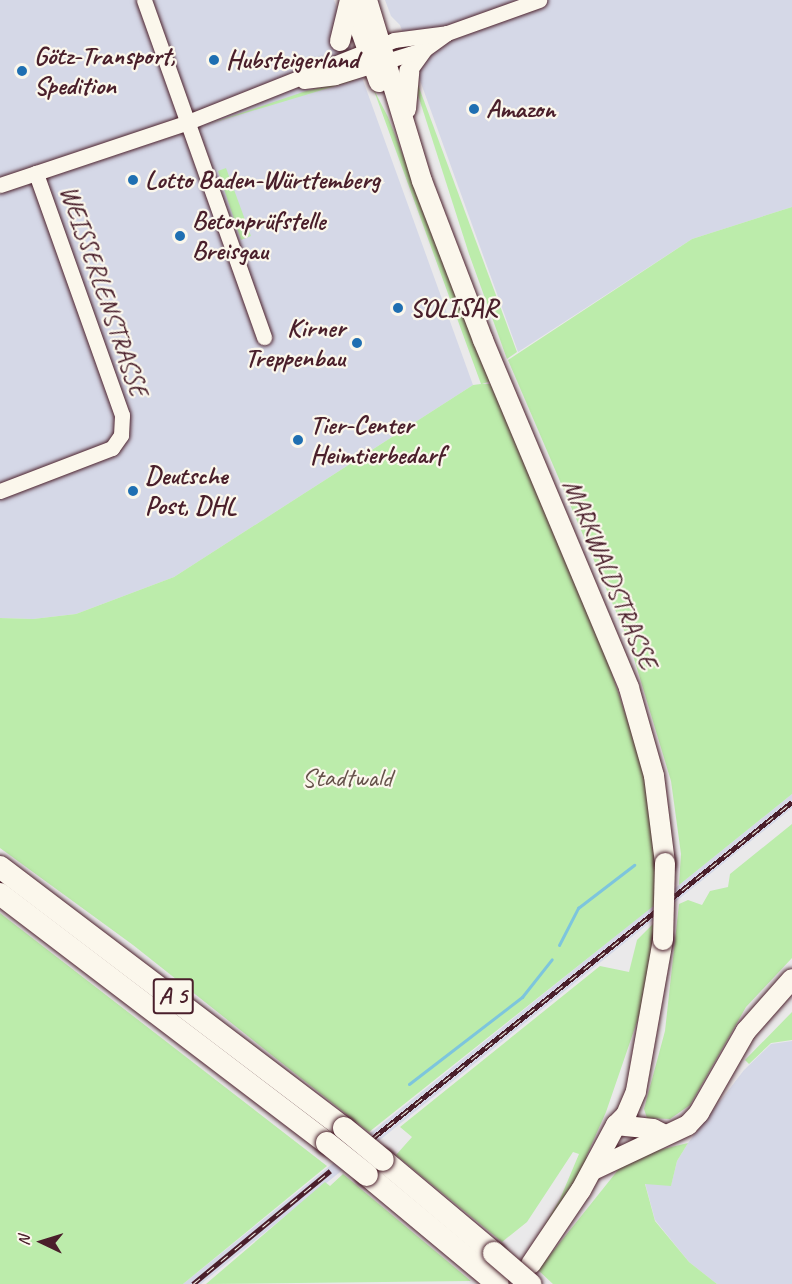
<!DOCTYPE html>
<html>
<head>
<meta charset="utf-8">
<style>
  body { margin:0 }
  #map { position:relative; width:792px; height:1284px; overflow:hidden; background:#eae9ea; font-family:Caveat,sans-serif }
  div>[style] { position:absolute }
  .built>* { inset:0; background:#d5d8e7 }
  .green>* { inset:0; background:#bcecab }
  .stream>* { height:3px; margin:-1.5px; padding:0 1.5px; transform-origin:1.5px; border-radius:1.5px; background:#7dc5dd }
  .roads { filter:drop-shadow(0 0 2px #4a1f2b) drop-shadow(0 0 2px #4a1f2b) }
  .minor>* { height:15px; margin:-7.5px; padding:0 7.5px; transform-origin:7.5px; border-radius:7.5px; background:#fbf7ec }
  .major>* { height:20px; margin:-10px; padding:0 10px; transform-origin:10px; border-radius:10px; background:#fbf7ec }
  .highway>* { height:22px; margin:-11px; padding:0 11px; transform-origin:11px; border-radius:11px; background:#fbf7ec }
  .rail>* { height:5px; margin-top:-2.5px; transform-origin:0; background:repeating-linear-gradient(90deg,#fbf7ec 0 9px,#4a1f2b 0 18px); box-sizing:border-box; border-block:2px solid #4a1f2b }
  .bridges { filter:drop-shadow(0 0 2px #4a1f2b) drop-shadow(0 0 2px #4a1f2b) }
  .major-bridge>* { height:20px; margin:-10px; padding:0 10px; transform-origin:10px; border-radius:10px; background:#fbf7ec }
  .highway-bridge>* { height:22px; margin:-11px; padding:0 11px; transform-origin:11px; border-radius:11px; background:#fbf7ec }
  .dots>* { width:16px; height:16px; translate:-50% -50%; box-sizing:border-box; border:3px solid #fbf7ec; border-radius:50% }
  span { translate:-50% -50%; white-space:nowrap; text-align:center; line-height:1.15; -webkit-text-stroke:4.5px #fbf7ec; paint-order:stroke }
  .shield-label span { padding:2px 4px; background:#fbf7ec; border:2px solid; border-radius:4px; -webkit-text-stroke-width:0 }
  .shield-label { font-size:24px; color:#4a1f2b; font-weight:700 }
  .poi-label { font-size:26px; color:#4a1f2b; font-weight:700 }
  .left { translate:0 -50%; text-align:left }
  .right { translate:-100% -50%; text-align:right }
  .street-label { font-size:26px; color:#4a1f2b }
  .park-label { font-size:26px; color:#66524b }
  .north { position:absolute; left:12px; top:1212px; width:60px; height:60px; -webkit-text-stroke:4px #fbf7ec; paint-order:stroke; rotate:274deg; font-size:16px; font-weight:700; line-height:24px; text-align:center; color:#4a1f2b }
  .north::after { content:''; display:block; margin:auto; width:21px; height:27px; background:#4a1f2b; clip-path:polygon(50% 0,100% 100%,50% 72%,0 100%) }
</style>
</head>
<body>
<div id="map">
  <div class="built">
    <i style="clip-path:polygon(0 0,334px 0,473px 385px,174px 577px,76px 614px,33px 619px,0 618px)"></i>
    <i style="clip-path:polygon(385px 0,792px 0,792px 207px,692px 239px,518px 352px,400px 25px,391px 16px)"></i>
    <i style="clip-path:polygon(792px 794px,792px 808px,201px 1284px,183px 1284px)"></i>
    <i style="clip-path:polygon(792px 1041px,792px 1284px,717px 1284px,689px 1262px,655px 1220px,645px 1183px,671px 1185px,677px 1161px,688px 1143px,744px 1070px,771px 1044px)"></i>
  </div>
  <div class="green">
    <i style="clip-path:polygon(357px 79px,352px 81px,209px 124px,306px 91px)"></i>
    <i style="clip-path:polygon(417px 82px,517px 352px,507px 359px,469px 254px,418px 95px)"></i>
    <i style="clip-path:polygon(373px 88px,388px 117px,491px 381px,482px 384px,491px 384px,605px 653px,643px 767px,656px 861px,656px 904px,369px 1132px,133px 945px,0 848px,0 618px,33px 619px,76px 614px,174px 577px,473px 385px,481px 384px)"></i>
    <i style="clip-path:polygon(226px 168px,251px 236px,241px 240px,218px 171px)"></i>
    <i style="clip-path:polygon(792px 207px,792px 794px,679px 885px,681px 854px,671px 781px,629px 642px,508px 360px,692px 239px)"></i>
    <i style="clip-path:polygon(792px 824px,792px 958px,746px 1007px,690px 1105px,670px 1119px,647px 1118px,644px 1109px,665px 1031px,679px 904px,688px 900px,702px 905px,710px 891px,728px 887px,730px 874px)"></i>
    <i style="clip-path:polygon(0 913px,327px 1166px,183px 1284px,0 1284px)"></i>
    <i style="clip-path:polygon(653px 924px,653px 944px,640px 1013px,606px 1112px,586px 1157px,589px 1159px,577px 1185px,533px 1245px,560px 1199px,579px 1154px,573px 1152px,527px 1222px,502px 1242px,396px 1155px,412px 1137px,400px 1127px,600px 966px,629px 972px,637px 940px)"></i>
    <i style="clip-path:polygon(792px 1012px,792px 1040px,771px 1043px,749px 1064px,745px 1060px)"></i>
    <i style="clip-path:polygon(688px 1143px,677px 1161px,671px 1186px,645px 1184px,655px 1221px,689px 1262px,717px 1284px,553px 1284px,538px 1270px,622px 1165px,638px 1155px)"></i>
    <i style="clip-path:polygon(343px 1174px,471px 1281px,206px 1284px,325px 1182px,330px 1186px)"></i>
  </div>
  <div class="stream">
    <i style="left:559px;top:945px;width:42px;rotate:-62.8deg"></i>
    <i style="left:578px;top:908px;width:71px;rotate:-37.5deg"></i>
    <i style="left:409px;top:1084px;width:143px;rotate:-37.6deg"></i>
    <i style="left:522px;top:997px;width:48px;rotate:-51.7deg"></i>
  </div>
  <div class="roads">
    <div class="minor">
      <i style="left:144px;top:0;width:358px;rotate:70.4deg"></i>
      <i style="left:409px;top:71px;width:27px;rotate:-54deg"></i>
      <i style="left:425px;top:49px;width:27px;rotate:-36deg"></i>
      <i style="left:447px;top:33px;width:98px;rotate:-19.7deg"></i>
      <i style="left:304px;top:81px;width:31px;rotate:-7deg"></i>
      <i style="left:335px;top:77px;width:94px;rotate:-17.3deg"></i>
      <i style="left:0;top:185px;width:198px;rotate:-18.5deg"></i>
      <i style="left:188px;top:122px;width:222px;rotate:-21.7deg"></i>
      <i style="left:394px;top:40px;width:53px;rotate:-7.5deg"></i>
      <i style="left:0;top:491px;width:120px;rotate:-21deg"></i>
      <i style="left:112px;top:448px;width:16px;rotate:-55deg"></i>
      <i style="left:121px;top:435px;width:20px;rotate:-87deg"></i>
      <i style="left:122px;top:415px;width:257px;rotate:-109.6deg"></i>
    </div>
    <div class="major">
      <i style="left:350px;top:0;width:87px;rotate:70.5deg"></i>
      <i style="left:367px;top:0;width:189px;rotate:73.1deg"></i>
      <i style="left:422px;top:181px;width:170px;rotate:69deg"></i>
      <i style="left:483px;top:340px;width:377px;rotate:67.2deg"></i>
      <i style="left:629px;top:688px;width:91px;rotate:74.1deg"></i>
      <i style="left:654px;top:776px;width:88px;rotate:82.8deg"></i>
      <i style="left:340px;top:41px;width:42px;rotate:-76.3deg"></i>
      <i style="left:406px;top:109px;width:38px;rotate:-85deg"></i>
      <i style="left:616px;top:1125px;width:37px;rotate:6deg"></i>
      <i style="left:653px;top:1129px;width:13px;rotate:27deg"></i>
      <i style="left:593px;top:1170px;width:105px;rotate:-25.3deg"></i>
      <i style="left:688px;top:1125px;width:16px;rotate:-47deg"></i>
      <i style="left:699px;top:1113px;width:95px;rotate:-60.2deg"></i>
      <i style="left:746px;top:1031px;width:69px;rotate:-48.5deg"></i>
      <i style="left:531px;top:1264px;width:89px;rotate:-56deg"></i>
      <i style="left:581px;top:1190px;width:74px;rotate:-61.7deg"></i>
      <i style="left:616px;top:1125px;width:14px;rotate:-45deg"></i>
      <i style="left:626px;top:1115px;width:26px;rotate:-67deg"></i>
      <i style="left:636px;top:1091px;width:153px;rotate:-79.9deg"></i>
    </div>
    <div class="highway">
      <i style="left:0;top:867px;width:432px;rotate:37.2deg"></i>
      <i style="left:0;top:894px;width:411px;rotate:37.3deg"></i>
      <i style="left:383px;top:1160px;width:145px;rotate:40deg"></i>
      <i style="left:367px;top:1175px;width:170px;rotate:39.8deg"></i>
    </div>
  </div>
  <div class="rail">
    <i style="left:373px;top:1138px;width:537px;rotate:-38.73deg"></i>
    <i style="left:193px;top:1284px;width:178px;rotate:-39.5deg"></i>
  </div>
  <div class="bridges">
    <div class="major-bridge">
      <i style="left:663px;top:940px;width:77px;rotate:-88.5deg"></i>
    </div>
    <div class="highway-bridge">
      <i style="left:344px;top:1128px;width:50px;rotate:39.4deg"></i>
      <i style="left:327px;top:1143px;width:51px;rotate:38.7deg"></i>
      <i style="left:494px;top:1253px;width:48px;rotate:40.7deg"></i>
    </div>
  </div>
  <div class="dots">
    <i style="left:214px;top:60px;background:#1f6fb2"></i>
    <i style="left:22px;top:71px;background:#1f6fb2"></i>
    <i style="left:474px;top:109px;background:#1f6fb2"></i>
    <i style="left:133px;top:180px;background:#1f6fb2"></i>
    <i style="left:180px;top:236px;background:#1f6fb2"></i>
    <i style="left:398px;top:308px;background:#1f6fb2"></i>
    <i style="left:357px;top:343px;background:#1f6fb2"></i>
    <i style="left:298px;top:440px;background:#1f6fb2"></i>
    <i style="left:133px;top:491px;background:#1f6fb2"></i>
  </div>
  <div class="shield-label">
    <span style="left:173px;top:996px">A 5</span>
  </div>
  <div class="poi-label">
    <span class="left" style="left:34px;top:71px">Götz-Transport,<br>Spedition</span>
    <span class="left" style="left:226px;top:60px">Hubsteigerland</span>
    <span class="left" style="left:486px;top:109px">Amazon</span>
    <span class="left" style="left:145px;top:180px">Lotto Baden-Württemberg</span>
    <span class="left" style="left:192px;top:236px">Betonprüfstelle<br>Breisgau</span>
    <span class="left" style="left:410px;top:308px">SOLISAR</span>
    <span class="right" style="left:345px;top:343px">Kirner<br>Treppenbau</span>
    <span class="left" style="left:310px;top:440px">Tier-Center<br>Heimtierbedarf</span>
    <span class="left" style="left:145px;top:491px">Deutsche<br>Post, DHL</span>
  </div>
  <div class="street-label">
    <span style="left:104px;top:291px;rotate:71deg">WEISSERLENSTRASSE</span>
    <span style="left:610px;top:574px;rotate:67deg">MARKWALDSTRASSE</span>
  </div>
  <div class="park-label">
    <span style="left:347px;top:778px">Stadtwald</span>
  </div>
  <div class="north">N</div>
</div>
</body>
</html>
